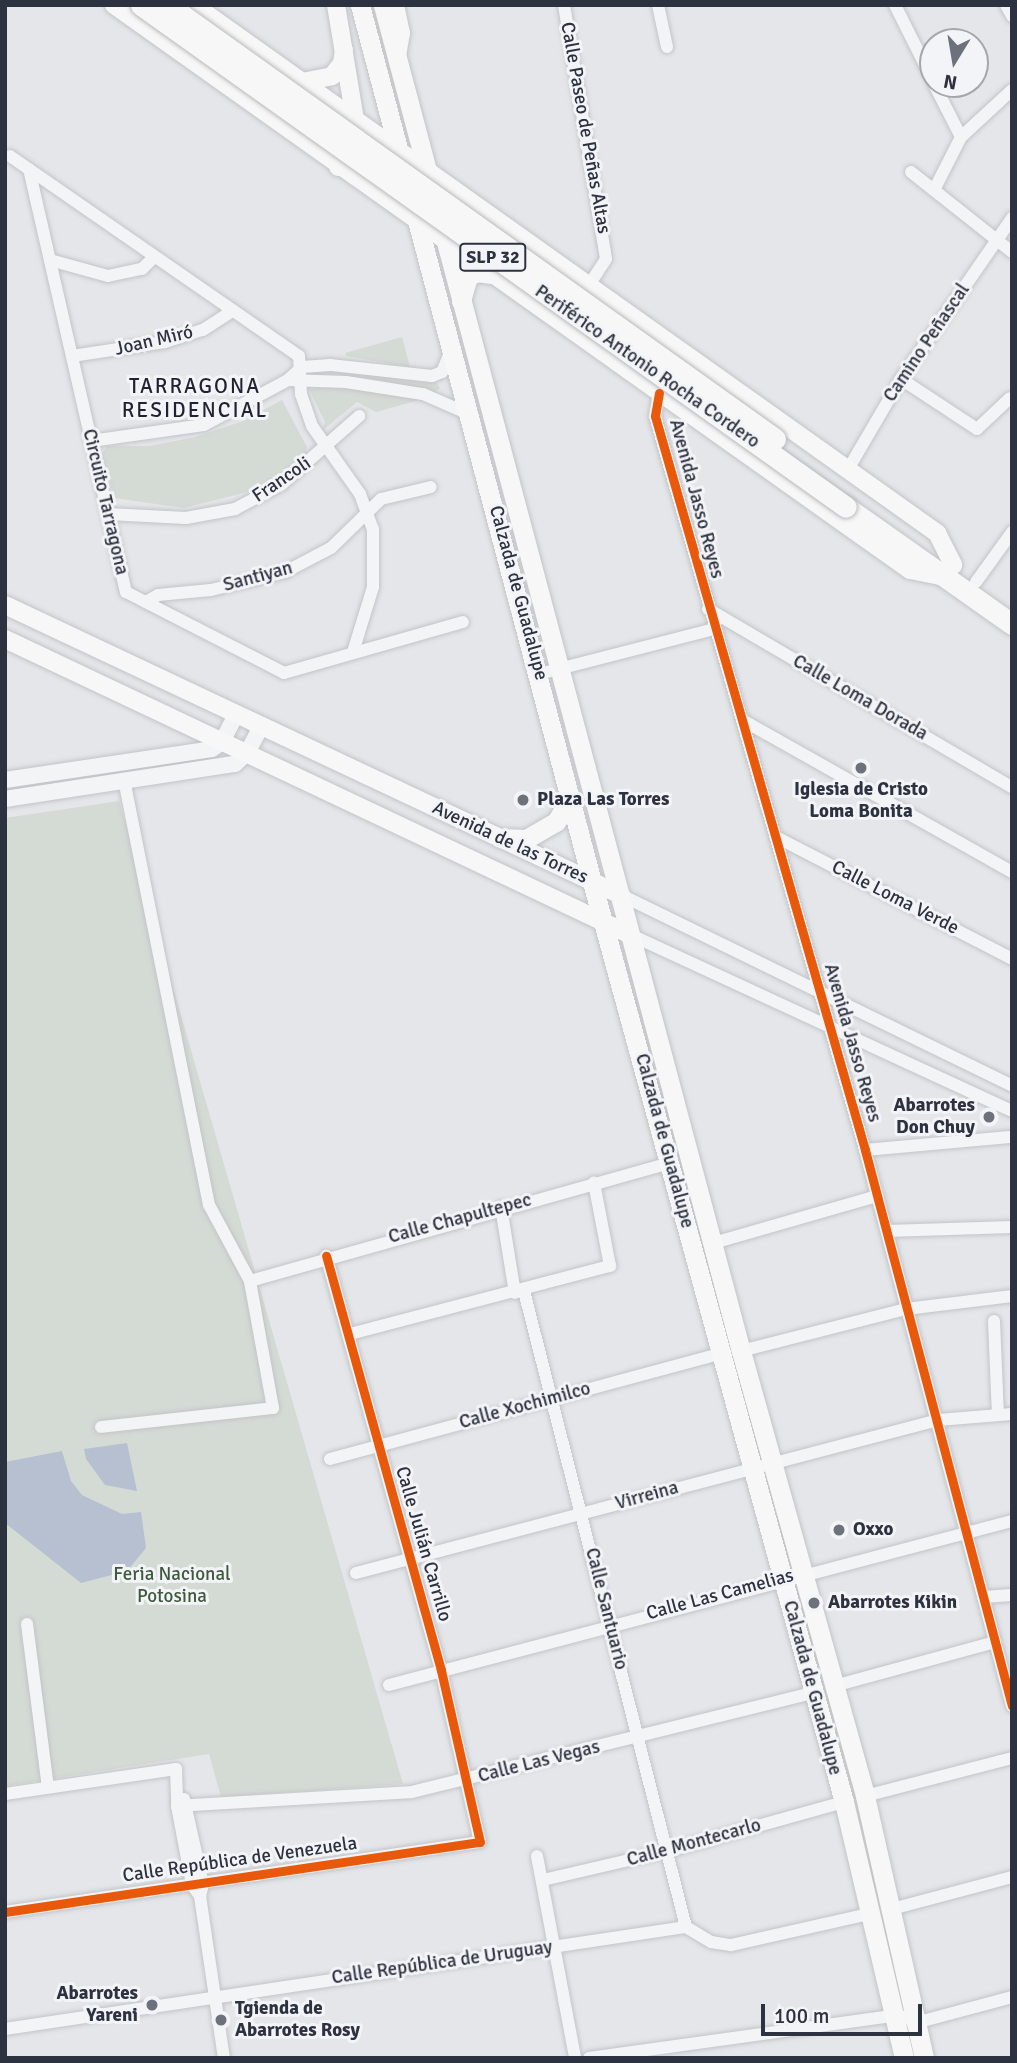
<!DOCTYPE html>
<html>
<head>
<meta charset="utf-8">
<style>
  body { margin:0 }
  #map { position:relative; width:1017px; height:2063px; overflow:hidden; background:#e4e6e9; font-family:Signika,sans-serif }
  div>[style] { position:absolute }
  .green>* { inset:0; background:#d4dbd5 }
  .water>* { inset:0; background:#b6c0d0 }
  .roads { filter:drop-shadow(0 0 2px #c3c4c7) drop-shadow(0 0 2px #c3c4c7) }
  .minor>* { height:12px; margin:-6px; padding:0 6px; transform-origin:6px; border-radius:6px; background:#f3f4f5 }
  .tertiary>* { height:16px; margin:-8px; padding:0 8px; transform-origin:8px; border-radius:8px; background:#f3f4f5 }
  .secondary>* { height:18px; margin:-9px; padding:0 9px; transform-origin:9px; border-radius:9px; background:#f7f7f7 }
  .primary>* { height:19px; margin:-9.5px; padding:0 9.5px; transform-origin:9.5px; border-radius:9.5px; background:#f7f7f7 }
  .trunk>* { height:21px; margin:-10.5px; padding:0 10.5px; transform-origin:10.5px; border-radius:10.5px; background:#f7f7f7 }
  .bridges { filter:drop-shadow(0 0 2px #b7b9bc) drop-shadow(0 0 2px #b7b9bc) }
  .trunk-bridge>* { height:21px; margin:-10.5px; padding:0 10.5px; transform-origin:10.5px; border-radius:10.5px; background:#f7f7f7 }
  .cycleway>* { height:9px; margin:-4.5px; padding:0 4.5px; transform-origin:4.5px; border-radius:4.5px; background:#e8590c }
  .dots>* { width:19px; height:19px; translate:-50% -50%; box-sizing:border-box; border:4px solid #f3f4f7; border-radius:50% }
  span { translate:-50% -50%; white-space:nowrap; text-align:center; line-height:1.15; -webkit-text-stroke:6px #f3f4f7; paint-order:stroke }
  .shield-label span { padding:2px 5px; background:#f3f4f7; border:2px solid; border-radius:5px; -webkit-text-stroke-width:0 }
  .shield-label { font-size:18px; color:#2d3240; font-weight:700 }
  .street-label { font-size:19px; color:#2d3240 }
  .poi-label { font-size:19px; color:#2d3240; font-weight:700 }
  .left { translate:0 -50%; text-align:left }
  .right { translate:-100% -50%; text-align:right }
  .park-label { font-size:19px; color:#3e5a3c }
  .neighbourhood-label { font-size:21px; color:#1f2331; letter-spacing:2px }
  .frame { position:absolute; inset:0; border:7px solid #2d3240; pointer-events:none }
  .north { position:absolute; left:919px; top:28px; width:70px; height:70px; box-sizing:border-box; background:#f3f4f7; border:2px solid #a4a6ae; border-radius:50%; rotate:191deg; font-size:19px; font-weight:700; line-height:28px; text-align:center; color:#2d3240 }
  .north::after { content:''; display:block; margin:auto; width:24px; height:32px; background:#6d717b; clip-path:polygon(50% 0,100% 100%,50% 72%,0 100%) }
  .scale { position:absolute; left:761px; top:2004px; width:161px; height:32px; box-sizing:border-box; border:4px solid #2d3240; border-top:0; padding-left:9px; font-size:21px; line-height:24px; white-space:nowrap; color:#2d3240; -webkit-text-stroke:5px #f3f4f7; paint-order:stroke }
</style>
</head>
<body>
<div id="map">
  <div class="green">
    <i style="clip-path:polygon(402px 337px,410px 367px,346px 356px,345px 353px)"></i>
    <i style="clip-path:polygon(365px 373px,429px 383px,434px 380px,440px 388px,434px 392px,365px 377px)"></i>
    <i style="clip-path:polygon(333px 386px,419px 400px,376px 412px,357px 402px,322px 431px,325px 422px,309px 389px)"></i>
    <i style="clip-path:polygon(282px 400px,307px 447px,306px 456px,279px 475px,251px 491px,184px 508px,114px 498px,102px 454px,107px 446px,150px 446px,195px 437px,243px 421px)"></i>
    <i style="clip-path:polygon(119px 801px,403px 1784px,221px 1797px,209px 1754px,5px 1786px,5px 818px)"></i>
  </div>
  <div class="water">
    <i style="clip-path:polygon(127px 1443px,137px 1491px,105px 1485px,86px 1459px,84px 1449px)"></i>
    <i style="clip-path:polygon(62px 1451px,71px 1481px,82px 1495px,122px 1514px,141px 1512px,146px 1548px,127px 1571px,81px 1583px,5px 1523px,5px 1462px)"></i>
  </div>
  <div class="roads">
    <div class="minor">
      <i style="left:564px;top:5px;width:257px;rotate:80.6deg"></i>
      <i style="left:606px;top:259px;width:35px;rotate:123deg"></i>
      <i style="left:658px;top:5px;width:43px;rotate:77.9deg"></i>
      <i style="left:895px;top:5px;width:85px;rotate:63.4deg"></i>
      <i style="left:1006px;top:5px;width:13px;rotate:61deg"></i>
      <i style="left:934px;top:84px;width:59px;rotate:63deg"></i>
      <i style="left:10px;top:156px;width:351px;rotate:34.7deg"></i>
      <i style="left:299px;top:356px;width:38px;rotate:87deg"></i>
      <i style="left:301px;top:394px;width:34px;rotate:71deg"></i>
      <i style="left:312px;top:426px;width:83px;rotate:54.8deg"></i>
      <i style="left:360px;top:494px;width:37px;rotate:70deg"></i>
      <i style="left:373px;top:529px;width:58px;rotate:90deg"></i>
      <i style="left:373px;top:587px;width:68px;rotate:107.1deg"></i>
      <i style="left:29px;top:169px;width:434px;rotate:77.1deg"></i>
      <i style="left:126px;top:592px;width:178px;rotate:27.1deg"></i>
      <i style="left:284px;top:673px;width:186px;rotate:-15.9deg"></i>
      <i style="left:911px;top:172px;width:129px;rotate:38.4deg"></i>
      <i style="left:934px;top:190px;width:59px;rotate:-63deg"></i>
      <i style="left:961px;top:137px;width:69px;rotate:-42.7deg"></i>
      <i style="left:50px;top:260px;width:60px;rotate:15.4deg"></i>
      <i style="left:108px;top:276px;width:35px;rotate:-12deg"></i>
      <i style="left:142px;top:269px;width:17px;rotate:-45deg"></i>
      <i style="left:451px;top:350px;width:24px;rotate:112deg"></i>
      <i style="left:442px;top:372px;width:11px;rotate:158deg"></i>
      <i style="left:432px;top:376px;width:103px;rotate:-173.8deg"></i>
      <i style="left:330px;top:365px;width:28px;rotate:176deg"></i>
      <i style="left:302px;top:367px;width:19px;rotate:137deg"></i>
      <i style="left:288px;top:380px;width:58px;rotate:2deg"></i>
      <i style="left:346px;top:382px;width:78px;rotate:8.9deg"></i>
      <i style="left:423px;top:394px;width:52px;rotate:23.6deg"></i>
      <i style="left:72px;top:356px;width:94px;rotate:-8.6deg"></i>
      <i style="left:165px;top:342px;width:40px;rotate:-18deg"></i>
      <i style="left:203px;top:330px;width:33px;rotate:-33deg"></i>
      <i style="left:901px;top:379px;width:91px;rotate:33.3deg"></i>
      <i style="left:977px;top:429px;width:45px;rotate:-43.2deg"></i>
      <i style="left:659px;top:393px;width:23px;rotate:100deg"></i>
      <i style="left:655px;top:416px;width:763px;rotate:74.03deg"></i>
      <i style="left:865px;top:1150px;width:575px;rotate:75.19deg"></i>
      <i style="left:91px;top:441px;width:114px;rotate:-8.1deg"></i>
      <i style="left:204px;top:425px;width:95px;rotate:-28.2deg"></i>
      <i style="left:847px;top:471px;width:107px;rotate:-59.6deg"></i>
      <i style="left:901px;top:379px;width:196px;rotate:-55.4deg"></i>
      <i style="left:108px;top:514px;width:78px;rotate:2.9deg"></i>
      <i style="left:186px;top:518px;width:50px;rotate:-10.4deg"></i>
      <i style="left:235px;top:509px;width:53px;rotate:-28deg"></i>
      <i style="left:282px;top:484px;width:103px;rotate:-41.4deg"></i>
      <i style="left:976px;top:582px;width:62px;rotate:-54.2deg"></i>
      <i style="left:146px;top:602px;width:14px;rotate:-30deg"></i>
      <i style="left:158px;top:595px;width:53px;rotate:-5.4deg"></i>
      <i style="left:211px;top:590px;width:76px;rotate:-13.7deg"></i>
      <i style="left:285px;top:572px;width:52px;rotate:-27.6deg"></i>
      <i style="left:331px;top:548px;width:70px;rotate:-44.4deg"></i>
      <i style="left:381px;top:499px;width:51px;rotate:-13.5deg"></i>
      <i style="left:708px;top:609px;width:352px;rotate:30.4deg"></i>
      <i style="left:539px;top:674px;width:181px;rotate:-14.4deg"></i>
      <i style="left:744px;top:721px;width:308px;rotate:29.4deg"></i>
      <i style="left:778px;top:838px;width:263px;rotate:27.3deg"></i>
      <i style="left:621px;top:895px;width:435px;rotate:26deg"></i>
      <i style="left:631px;top:935px;width:420px;rotate:24.8deg"></i>
      <i style="left:865px;top:1150px;width:148px;rotate:-5.1deg"></i>
      <i style="left:501px;top:1207px;width:87px;rotate:80.8deg"></i>
      <i style="left:887px;top:1231px;width:125px;rotate:-1.8deg"></i>
      <i style="left:713px;top:1243px;width:171px;rotate:-16deg"></i>
      <i style="left:250px;top:1281px;width:436px;rotate:-15.7deg"></i>
      <i style="left:524px;top:1291px;width:656px;rotate:75.71deg"></i>
      <i style="left:994px;top:1321px;width:94px;rotate:87.6deg"></i>
      <i style="left:350px;top:1334px;width:269px;rotate:-14.7deg"></i>
      <i style="left:610px;top:1266px;width:85px;rotate:-100.9deg"></i>
      <i style="left:741px;top:1351px;width:170px;rotate:-14.3deg"></i>
      <i style="left:906px;top:1309px;width:107px;rotate:-7deg"></i>
      <i style="left:101px;top:1427px;width:173px;rotate:-6.3deg"></i>
      <i style="left:273px;top:1408px;width:129px;rotate:-100.3deg"></i>
      <i style="left:250px;top:1281px;width:86px;rotate:-118.3deg"></i>
      <i style="left:209px;top:1205px;width:432px;rotate:-101.3deg"></i>
      <i style="left:330px;top:1459px;width:404px;rotate:-15.1deg"></i>
      <i style="left:356px;top:1573px;width:602px;rotate:-14.73deg"></i>
      <i style="left:938px;top:1420px;width:74px;rotate:-4.6deg"></i>
      <i style="left:983px;top:1597px;width:29px;rotate:-4deg"></i>
      <i style="left:27px;top:1624px;width:164px;rotate:82.7deg"></i>
      <i style="left:389px;top:1685px;width:644px;rotate:-14.75deg"></i>
      <i style="left:834px;top:1686px;width:167px;rotate:-15.3deg"></i>
      <i style="left:5px;top:1794px;width:173px;rotate:-8.3deg"></i>
      <i style="left:176px;top:1769px;width:37px;rotate:88deg"></i>
      <i style="left:177px;top:1806px;width:80px;rotate:79.2deg"></i>
      <i style="left:192px;top:1885px;width:14px;rotate:54deg"></i>
      <i style="left:865px;top:1796px;width:152px;rotate:-14.5deg"></i>
      <i style="left:184px;top:1799px;width:87px;rotate:77.4deg"></i>
      <i style="left:203px;top:1884px;width:12px;rotate:104deg"></i>
      <i style="left:200px;top:1896px;width:164px;rotate:81.6deg"></i>
      <i style="left:177px;top:1806px;width:235px;rotate:-3.4deg"></i>
      <i style="left:412px;top:1792px;width:413px;rotate:-13.9deg"></i>
      <i style="left:537px;top:1856px;width:206px;rotate:79.3deg"></i>
      <i style="left:543px;top:1880px;width:128px;rotate:-13.1deg"></i>
      <i style="left:668px;top:1851px;width:183px;rotate:-15.6deg"></i>
      <i style="left:892px;top:1909px;width:124px;rotate:-14.9deg"></i>
      <i style="left:5px;top:1912px;width:480px;rotate:-8.4deg"></i>
      <i style="left:480px;top:1842px;width:176px;rotate:-102.8deg"></i>
      <i style="left:441px;top:1670px;width:430px;rotate:-105.5deg"></i>
      <i style="left:5px;top:2029px;width:689px;rotate:-8.52deg"></i>
      <i style="left:686px;top:1927px;width:29px;rotate:31deg"></i>
      <i style="left:711px;top:1942px;width:20px;rotate:9deg"></i>
      <i style="left:731px;top:1945px;width:146px;rotate:-12.7deg"></i>
      <i style="left:589px;top:2058px;width:311px;rotate:-7.9deg"></i>
      <i style="left:897px;top:2015px;width:23px;rotate:18deg"></i>
      <i style="left:919px;top:2022px;width:96px;rotate:-15deg"></i>
    </div>
    <div class="tertiary">
      <i style="left:5px;top:780px;width:209px;rotate:-8.5deg"></i>
      <i style="left:212px;top:749px;width:12px;rotate:-35deg"></i>
      <i style="left:222px;top:742px;width:30px;rotate:-63deg"></i>
      <i style="left:5px;top:799px;width:233px;rotate:-8.7deg"></i>
      <i style="left:235px;top:764px;width:16px;rotate:-43deg"></i>
      <i style="left:247px;top:753px;width:30px;rotate:-62deg"></i>
    </div>
    <div class="secondary">
      <i style="left:114px;top:5px;width:976px;rotate:35.37deg"></i>
      <i style="left:910px;top:570px;width:33px;rotate:11deg"></i>
      <i style="left:194px;top:5px;width:912px;rotate:35.4deg"></i>
      <i style="left:937px;top:533px;width:36px;rotate:63deg"></i>
      <i style="left:336px;top:5px;width:117px;rotate:80.6deg"></i>
      <i style="left:395px;top:5px;width:29px;rotate:78deg"></i>
      <i style="left:401px;top:33px;width:23px;rotate:100deg"></i>
      <i style="left:302px;top:82px;width:31px;rotate:-11deg"></i>
      <i style="left:332px;top:76px;width:16px;rotate:-52deg"></i>
      <i style="left:342px;top:63px;width:13px;rotate:-81deg"></i>
      <i style="left:5px;top:605px;width:681px;rotate:25.21deg"></i>
      <i style="left:5px;top:639px;width:692px;rotate:25.31deg"></i>
    </div>
    <div class="primary">
      <i style="left:360px;top:5px;width:907px;rotate:75.18deg"></i>
      <i style="left:592px;top:882px;width:954px;rotate:74.68deg"></i>
      <i style="left:844px;top:1802px;width:263px;rotate:76.8deg"></i>
      <i style="left:383px;top:5px;width:1393px;rotate:75.11deg"></i>
      <i style="left:741px;top:1351px;width:462px;rotate:74.4deg"></i>
      <i style="left:865px;top:1796px;width:269px;rotate:77.3deg"></i>
      <i style="left:338px;top:166px;width:37px;rotate:-5deg"></i>
      <i style="left:442px;top:212px;width:34px;rotate:-10deg"></i>
      <i style="left:461px;top:301px;width:25px;rotate:-74deg"></i>
      <i style="left:468px;top:277px;width:9px;rotate:-32deg"></i>
      <i style="left:476px;top:272px;width:14px;rotate:8deg"></i>
      <i style="left:500px;top:838px;width:26px;rotate:2deg"></i>
      <i style="left:526px;top:839px;width:34px;rotate:-30deg"></i>
      <i style="left:556px;top:822px;width:29px;rotate:-59deg"></i>
    </div>
    <div class="trunk">
      <i style="left:846px;top:507px;width:203px;rotate:35.2deg"></i>
    </div>
  </div>
  <div class="bridges">
    <div class="trunk-bridge">
      <i style="left:141px;top:5px;width:865px;rotate:35.45deg"></i>
      <i style="left:168px;top:5px;width:746px;rotate:35.56deg"></i>
    </div>
  </div>
  <div class="cycleway">
    <i style="left:659px;top:393px;width:23px;rotate:100deg"></i>
    <i style="left:655px;top:416px;width:763px;rotate:74.03deg"></i>
    <i style="left:865px;top:1150px;width:575px;rotate:75.19deg"></i>
    <i style="left:5px;top:1912px;width:480px;rotate:-8.4deg"></i>
    <i style="left:480px;top:1842px;width:176px;rotate:-102.8deg"></i>
    <i style="left:441px;top:1670px;width:430px;rotate:-105.5deg"></i>
  </div>
  <div class="dots">
    <i style="left:861px;top:768px;background:#6d717b"></i>
    <i style="left:523px;top:800px;background:#6d717b"></i>
    <i style="left:989px;top:1117px;background:#6d717b"></i>
    <i style="left:839px;top:1530px;background:#6d717b"></i>
    <i style="left:814px;top:1603px;background:#6d717b"></i>
    <i style="left:152px;top:2005px;background:#6d717b"></i>
    <i style="left:221px;top:2020px;background:#6d717b"></i>
  </div>
  <div class="shield-label">
    <span style="left:493px;top:257px">SLP 32</span>
  </div>
  <div class="street-label">
    <span style="left:585px;top:128px;rotate:80deg">Calle Paseo de Peñas Altas</span>
    <span style="left:154px;top:341px;rotate:-13deg">Joan Miró</span>
    <span style="left:927px;top:343px;rotate:-56deg">Camino Peñascal</span>
    <span style="left:647px;top:367px;rotate:35deg">Periférico Antonio Rocha Cordero</span>
    <span style="left:282px;top:480px;rotate:-34deg">Francoli</span>
    <span style="left:696px;top:499px;rotate:75deg">Avenida Jasso Reyes</span>
    <span style="left:105px;top:502px;rotate:77deg">Circuito Tarragona</span>
    <span style="left:258px;top:577px;rotate:-15deg">Santiyan</span>
    <span style="left:518px;top:593px;rotate:75deg">Calzada de Guadalupe</span>
    <span style="left:860px;top:698px;rotate:30deg">Calle Loma Dorada</span>
    <span style="left:510px;top:843px;rotate:25deg">Avenida de las Torres</span>
    <span style="left:895px;top:898px;rotate:27deg">Calle Loma Verde</span>
    <span style="left:852px;top:1043px;rotate:74deg">Avenida Jasso Reyes</span>
    <span style="left:664px;top:1141px;rotate:75deg">Calzada de Guadalupe</span>
    <span style="left:460px;top:1219px;rotate:-15deg">Calle Chapultepec</span>
    <span style="left:525px;top:1406px;rotate:-15deg">Calle Xochimilco</span>
    <span style="left:647px;top:1496px;rotate:-15deg">Virreina</span>
    <span style="left:423px;top:1544px;rotate:74deg">Calle Julián Carrillo</span>
    <span style="left:720px;top:1595px;rotate:-15deg">Calle Las Camelias</span>
    <span style="left:606px;top:1609px;rotate:76deg">Calle Santuario</span>
    <span style="left:812px;top:1688px;rotate:75deg">Calzada de Guadalupe</span>
    <span style="left:539px;top:1762px;rotate:-14deg">Calle Las Vegas</span>
    <span style="left:694px;top:1843px;rotate:-15deg">Calle Montecarlo</span>
    <span style="left:240px;top:1860px;rotate:-8deg">Calle República de Venezuela</span>
    <span style="left:442px;top:1963px;rotate:-8deg">Calle República de Uruguay</span>
  </div>
  <div class="poi-label">
    <span style="left:861px;top:801px">Iglesia de Cristo<br>Loma Bonita</span>
    <span class="left" style="left:537px;top:800px">Plaza Las Torres</span>
    <span class="right" style="left:975px;top:1117px">Abarrotes<br>Don Chuy</span>
    <span class="left" style="left:853px;top:1530px">Oxxo</span>
    <span class="left" style="left:828px;top:1603px">Abarrotes Kikin</span>
    <span class="right" style="left:138px;top:2005px">Abarrotes<br>Yareni</span>
    <span class="left" style="left:235px;top:2020px">Tgienda de<br>Abarrotes Rosy</span>
  </div>
  <div class="park-label">
    <span style="left:172px;top:1586px">Feria Nacional<br>Potosina</span>
  </div>
  <div class="neighbourhood-label">
    <span style="left:195px;top:398px">TARRAGONA<br>RESIDENCIAL</span>
  </div>
  <div class="frame"></div>
  <div class="north">N</div>
  <div class="scale">100 m</div>
</div>
</body>
</html>
